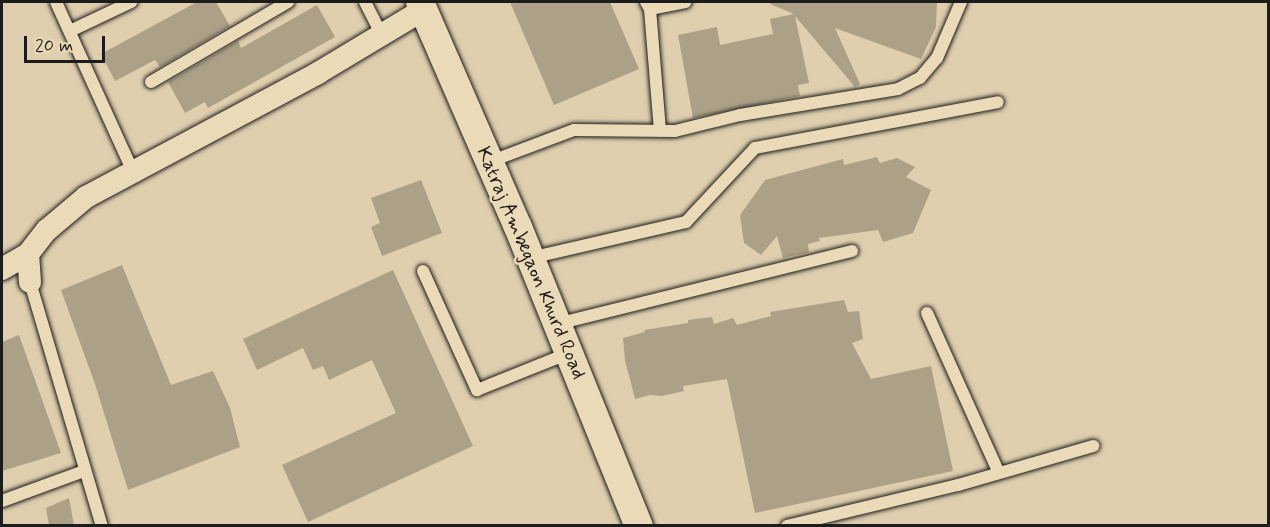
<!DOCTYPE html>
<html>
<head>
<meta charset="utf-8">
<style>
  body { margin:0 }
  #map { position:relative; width:1270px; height:527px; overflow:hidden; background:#dfcfae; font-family:Mynerve,sans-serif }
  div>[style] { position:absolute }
  .building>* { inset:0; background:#aca087 }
  .roads { filter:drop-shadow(0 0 2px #1c1c1c) drop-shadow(0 0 2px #1c1c1c) }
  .service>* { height:12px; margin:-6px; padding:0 6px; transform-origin:6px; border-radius:6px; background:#ebdab7 }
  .minor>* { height:22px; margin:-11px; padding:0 11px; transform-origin:11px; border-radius:11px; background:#ebdab7 }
  .tertiary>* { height:28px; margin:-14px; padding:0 14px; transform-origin:14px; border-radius:14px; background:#ebdab7 }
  span { translate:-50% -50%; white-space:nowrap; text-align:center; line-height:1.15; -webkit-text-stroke:5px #ebdab7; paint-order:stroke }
  .street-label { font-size:20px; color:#1c1c1c }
  .frame { position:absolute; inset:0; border:3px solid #1c1c1c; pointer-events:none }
  .scale { position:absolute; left:24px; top:36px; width:81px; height:27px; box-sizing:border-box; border:3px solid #1c1c1c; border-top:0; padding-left:8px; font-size:18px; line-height:21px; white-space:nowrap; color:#1c1c1c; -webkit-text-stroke:4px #ebdab7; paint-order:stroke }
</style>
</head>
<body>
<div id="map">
  <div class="building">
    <i style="clip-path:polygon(197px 2px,216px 2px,230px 26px,160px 67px,155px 60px,115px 81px,101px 54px)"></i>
    <i style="clip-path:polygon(510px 2px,610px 2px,639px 69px,554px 105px)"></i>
    <i style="clip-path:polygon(771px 2px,937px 2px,936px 27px,921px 59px,835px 28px,860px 84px,855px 87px,795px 16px,809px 83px,798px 85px,800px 96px,693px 118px,678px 35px,717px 27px,720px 45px,773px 34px,770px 19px,794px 14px,770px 4px)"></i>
    <i style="clip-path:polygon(317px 5px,335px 37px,208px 108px,205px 102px,185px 113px,168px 82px,238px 41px,241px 48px)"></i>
    <i style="clip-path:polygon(877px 157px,880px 163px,897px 158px,915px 167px,906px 177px,931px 190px,913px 233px,883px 242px,878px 230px,819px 238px,820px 241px,808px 244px,809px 252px,783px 258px,777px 236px,761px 255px,744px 243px,740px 215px,765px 180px,843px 159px,844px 165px)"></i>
    <i style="clip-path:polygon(421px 180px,442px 233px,382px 256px,371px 227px,380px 223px,371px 198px)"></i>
    <i style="clip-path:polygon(122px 265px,171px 385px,213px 371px,230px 408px,240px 447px,128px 490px,95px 384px,61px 290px)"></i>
    <i style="clip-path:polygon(393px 270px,473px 446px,308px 522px,282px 465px,396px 413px,372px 360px,329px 380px,323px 366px,313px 370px,303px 348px,257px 370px,243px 339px)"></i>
    <i style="clip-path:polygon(844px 300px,848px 312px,859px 311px,863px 339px,852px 343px,871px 379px,931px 366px,953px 471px,755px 513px,727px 379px,683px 386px,684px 391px,662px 396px,650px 395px,635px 399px,625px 360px,623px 338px,645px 332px,644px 330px,688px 323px,688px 320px,712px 317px,714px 324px,733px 318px,737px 325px,771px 316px,770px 312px)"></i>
    <i style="clip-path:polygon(19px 335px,61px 453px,2px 471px,2px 342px)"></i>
    <i style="clip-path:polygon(69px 498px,74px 525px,49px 525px,46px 508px)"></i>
  </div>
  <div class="roads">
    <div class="service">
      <i style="left:56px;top:2px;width:187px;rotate:65.6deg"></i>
      <i style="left:365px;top:2px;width:37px;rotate:63deg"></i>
      <i style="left:646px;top:2px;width:8px;rotate:60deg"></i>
      <i style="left:650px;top:9px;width:122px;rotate:85.3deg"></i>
      <i style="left:650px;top:9px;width:36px;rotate:-11deg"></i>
      <i style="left:70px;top:31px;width:68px;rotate:-25.4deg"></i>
      <i style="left:151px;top:82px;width:159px;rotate:-30.3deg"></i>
      <i style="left:489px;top:162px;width:91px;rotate:-20.6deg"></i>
      <i style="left:574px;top:130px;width:101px;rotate:0.6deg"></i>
      <i style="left:675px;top:131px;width:67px;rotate:-13.8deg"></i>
      <i style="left:740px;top:115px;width:160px;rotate:-9.3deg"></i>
      <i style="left:898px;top:89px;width:25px;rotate:-27deg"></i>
      <i style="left:920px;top:78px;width:26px;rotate:-50deg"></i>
      <i style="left:937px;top:58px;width:61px;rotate:-66.8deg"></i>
      <i style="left:530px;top:258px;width:160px;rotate:-13deg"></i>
      <i style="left:686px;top:222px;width:101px;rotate:-47deg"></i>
      <i style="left:755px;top:148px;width:247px;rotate:-10.7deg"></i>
      <i style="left:423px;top:271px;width:131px;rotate:65.6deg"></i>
      <i style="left:477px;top:390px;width:99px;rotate:-21.9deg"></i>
      <i style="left:30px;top:282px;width:254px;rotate:73.6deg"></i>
      <i style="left:927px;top:313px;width:175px;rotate:65.8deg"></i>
      <i style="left:557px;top:324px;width:304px;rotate:-13.9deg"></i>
      <i style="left:2px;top:501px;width:87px;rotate:-20.1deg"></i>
      <i style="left:787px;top:526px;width:176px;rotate:-13.5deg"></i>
      <i style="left:958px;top:485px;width:141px;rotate:-16.1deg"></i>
    </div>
    <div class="minor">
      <i style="left:2px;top:269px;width:30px;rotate:-30deg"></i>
      <i style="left:30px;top:282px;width:28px;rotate:-94deg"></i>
      <i style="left:28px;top:254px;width:31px;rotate:-52deg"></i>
      <i style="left:47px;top:230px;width:51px;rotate:-40.2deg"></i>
      <i style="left:86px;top:197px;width:263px;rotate:-28.1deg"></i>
      <i style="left:318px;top:73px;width:122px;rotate:-31deg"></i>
    </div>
    <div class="tertiary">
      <i style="left:420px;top:2px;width:245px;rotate:66.5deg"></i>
      <i style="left:518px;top:227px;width:323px;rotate:68deg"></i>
    </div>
  </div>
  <div class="street-label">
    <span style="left:531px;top:263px;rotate:67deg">Katraj Ambegaon Khurd Road</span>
  </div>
  <div class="frame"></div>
  <div class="scale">20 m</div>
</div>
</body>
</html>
